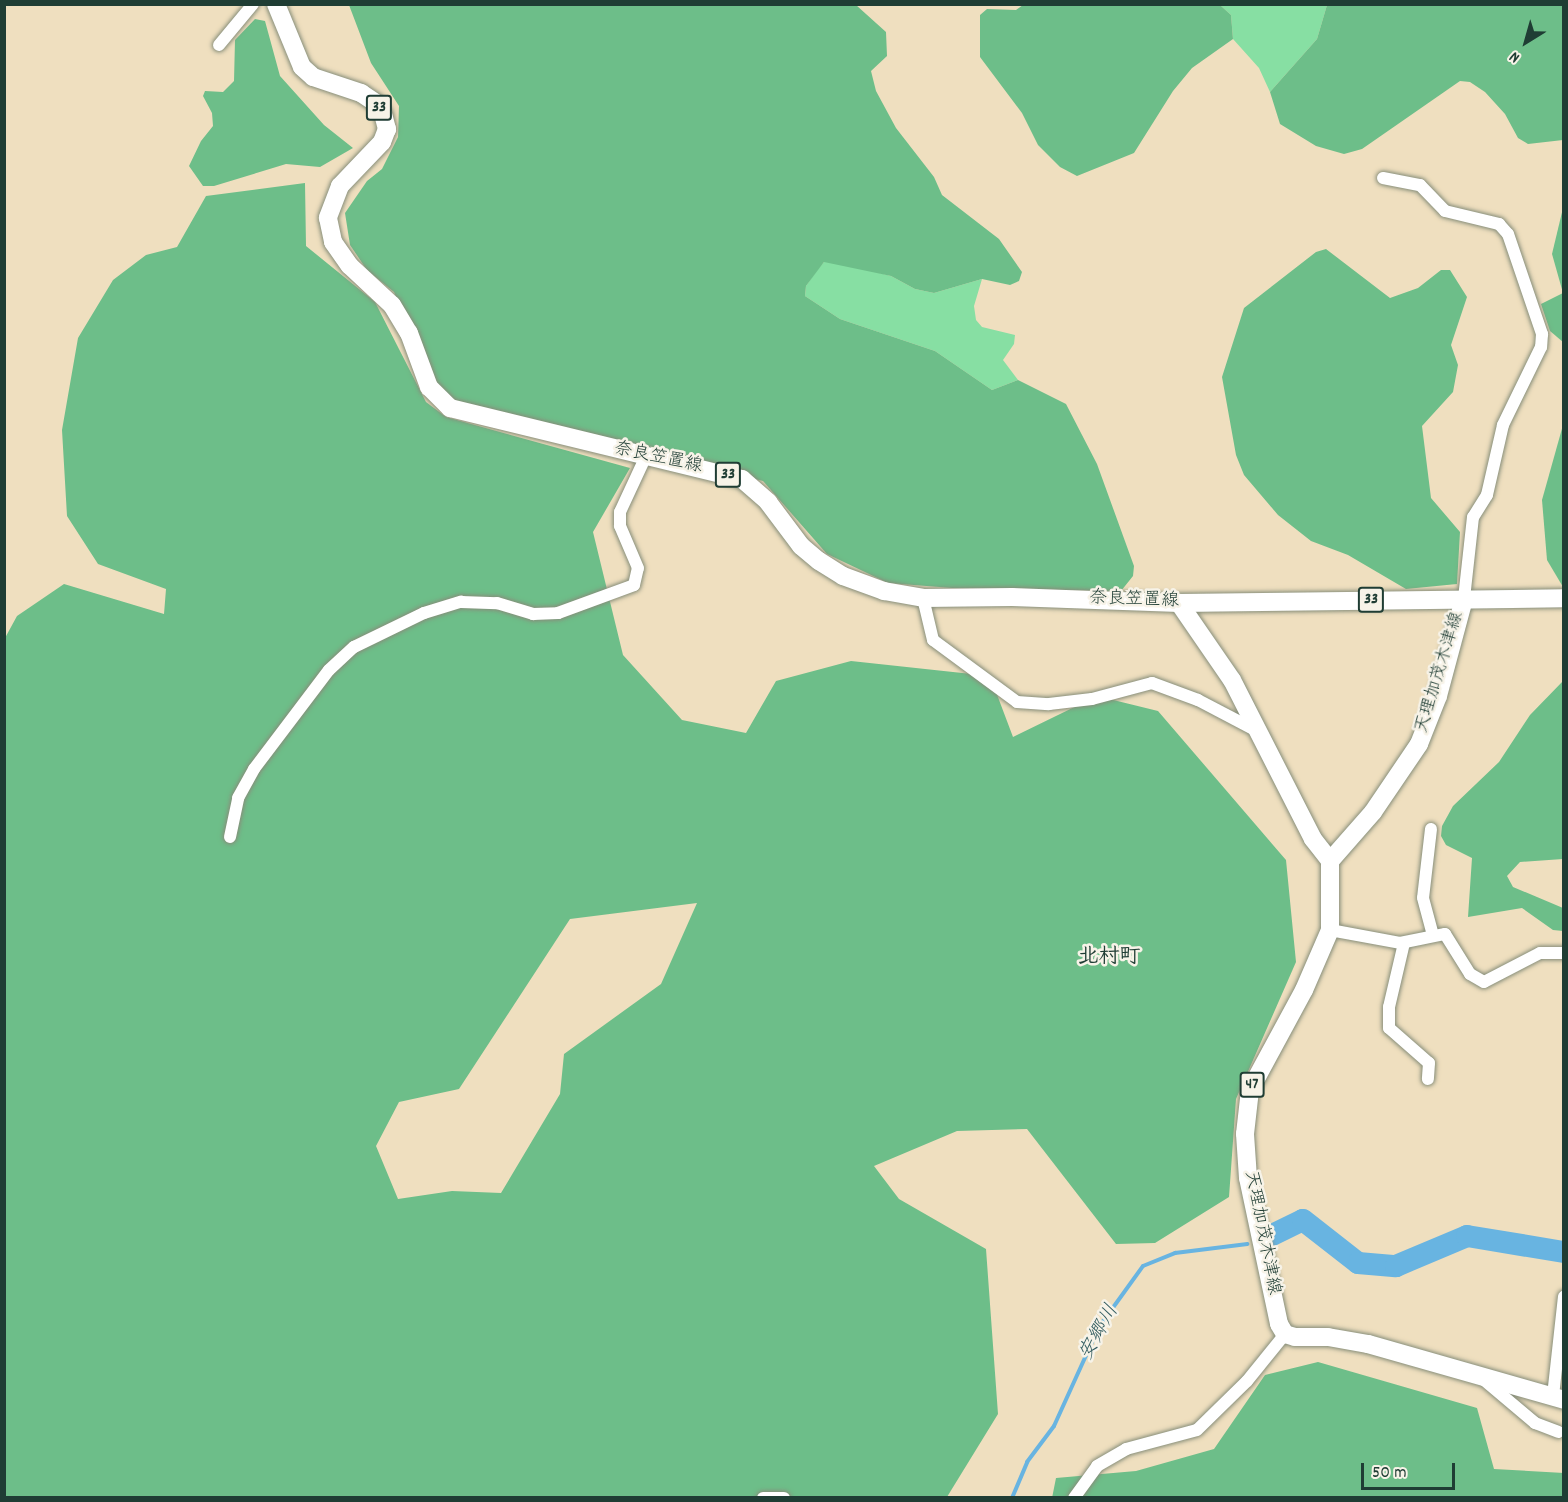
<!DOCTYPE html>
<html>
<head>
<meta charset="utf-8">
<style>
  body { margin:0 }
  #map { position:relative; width:1568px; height:1502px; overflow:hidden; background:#efdfbf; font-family:Dekko,"Klee One",sans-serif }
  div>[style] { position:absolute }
  .green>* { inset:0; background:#87dfa3 }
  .forest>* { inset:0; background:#6dbe89 }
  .stream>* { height:4px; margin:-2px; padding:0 2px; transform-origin:2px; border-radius:2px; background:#68b4e1 }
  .river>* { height:22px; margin:-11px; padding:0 11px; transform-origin:11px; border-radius:11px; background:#68b4e1 }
  .roads { filter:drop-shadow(0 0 2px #878e7a) drop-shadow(0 0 2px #878e7a) }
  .minor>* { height:12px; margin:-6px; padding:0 6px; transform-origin:6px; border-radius:6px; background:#fff }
  .primary>* { height:18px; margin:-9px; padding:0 9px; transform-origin:9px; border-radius:9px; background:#fff }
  span { translate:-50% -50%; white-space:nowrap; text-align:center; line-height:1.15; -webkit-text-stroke:5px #f7f3e8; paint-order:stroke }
  .shield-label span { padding:2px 4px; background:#f7f3e8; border:2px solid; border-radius:4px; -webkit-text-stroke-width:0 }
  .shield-label { font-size:16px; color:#1f3d34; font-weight:700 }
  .street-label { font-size:18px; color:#1f3d34 }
  .water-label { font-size:20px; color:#315b5f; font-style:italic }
  .quarter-label { font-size:21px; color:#1f3d34; font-weight:700 }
  .frame { position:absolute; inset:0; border:6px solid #1f3d34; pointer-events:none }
  .north { position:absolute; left:1496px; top:12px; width:60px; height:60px; -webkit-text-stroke:4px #f7f3e8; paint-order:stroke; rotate:217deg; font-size:16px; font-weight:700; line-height:24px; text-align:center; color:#1f3d34 }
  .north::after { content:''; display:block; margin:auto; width:21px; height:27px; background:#1f3d34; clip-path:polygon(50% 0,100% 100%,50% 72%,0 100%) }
  .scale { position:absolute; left:1361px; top:1463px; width:94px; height:27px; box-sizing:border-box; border:3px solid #1f3d34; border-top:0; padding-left:8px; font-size:18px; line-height:21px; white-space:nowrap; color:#1f3d34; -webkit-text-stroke:4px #f7f3e8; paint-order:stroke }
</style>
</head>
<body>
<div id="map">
  <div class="green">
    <i style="clip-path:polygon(1220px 5px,1327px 5px,1317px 39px,1270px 92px,1259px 68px,1233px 39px,1231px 15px)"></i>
    <i style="clip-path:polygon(834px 261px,891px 276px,915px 289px,934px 293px,982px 279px,974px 306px,976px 320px,982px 327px,1015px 335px,1014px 344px,1003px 360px,1018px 380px,992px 390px,935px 351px,840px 319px,805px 296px,806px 286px,817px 270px,824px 262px)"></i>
  </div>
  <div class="forest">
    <i style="clip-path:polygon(349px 5px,856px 5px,886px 32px,887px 56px,871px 71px,876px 91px,896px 128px,934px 177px,942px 195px,999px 239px,1022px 272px,1019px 281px,1010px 285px,982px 279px,934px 293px,915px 289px,891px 276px,824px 262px,806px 286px,805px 296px,840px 319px,935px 351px,992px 390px,1018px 380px,1066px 404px,1097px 464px,1134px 566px,1133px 576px,1121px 591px,952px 588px,888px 583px,827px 554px,763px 481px,460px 406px,433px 382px,394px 292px,367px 270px,350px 245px,345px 213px,367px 181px,382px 169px,398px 137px,399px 106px,371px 63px)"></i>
    <i style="clip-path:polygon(1023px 5px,1220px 5px,1231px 15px,1233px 39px,1192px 68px,1173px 91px,1134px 153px,1077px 176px,1060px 167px,1038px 145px,1022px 113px,980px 57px,980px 15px,987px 9px,1016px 10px)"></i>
    <i style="clip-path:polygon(1327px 5px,1563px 5px,1563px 140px,1528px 144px,1518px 138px,1505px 114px,1485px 92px,1470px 82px,1460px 81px,1362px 149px,1344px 154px,1316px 146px,1280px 124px,1270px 92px,1317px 39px)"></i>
    <i style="clip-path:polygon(255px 19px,265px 21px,280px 76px,324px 125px,353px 148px,320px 167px,286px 164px,214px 186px,203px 186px,189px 166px,201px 141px,213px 126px,212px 113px,203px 96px,205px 91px,223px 92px,234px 81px,235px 40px)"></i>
    <i style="clip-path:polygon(evenodd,305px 183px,306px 246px,375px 302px,426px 402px,446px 417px,630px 468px,593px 532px,623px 655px,682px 720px,746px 733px,776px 681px,851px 661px,990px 676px,1013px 737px,1097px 696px,1158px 711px,1286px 860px,1296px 962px,1236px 1099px,1229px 1197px,1155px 1243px,1116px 1244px,1027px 1129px,957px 1131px,874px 1166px,899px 1199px,986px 1249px,998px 1414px,947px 1497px,5px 1498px,5px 638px,17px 616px,64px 584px,164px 614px,166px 589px,98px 564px,67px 516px,62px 430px,78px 338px,113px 280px,146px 255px,177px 247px,206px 196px,305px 183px,697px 903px,661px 984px,564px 1054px,560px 1094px,501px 1193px,452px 1191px,398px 1199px,376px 1146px,399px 1102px,459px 1089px,570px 919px,697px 903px)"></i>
    <i style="clip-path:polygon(1563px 208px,1563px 293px,1552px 254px)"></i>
    <i style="clip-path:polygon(1326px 249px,1390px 298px,1418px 288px,1441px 270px,1450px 270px,1467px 297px,1451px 345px,1458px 365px,1453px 392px,1422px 426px,1431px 498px,1460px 532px,1457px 584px,1406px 589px,1348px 555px,1311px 541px,1278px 515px,1244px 475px,1236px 455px,1222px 377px,1244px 308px,1316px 252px)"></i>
    <i style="clip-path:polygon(1563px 293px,1563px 342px,1550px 331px,1541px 304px)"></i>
    <i style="clip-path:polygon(1563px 425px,1563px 587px,1547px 560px,1542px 500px)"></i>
    <i style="clip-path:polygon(1563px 681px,1563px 859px,1520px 862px,1507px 876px,1513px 887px,1563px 908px,1563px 931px,1553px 930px,1522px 908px,1468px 917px,1472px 858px,1446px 845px,1441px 836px,1442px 826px,1453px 806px,1499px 762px,1530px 715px)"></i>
    <i style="clip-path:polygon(1318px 1362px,1477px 1408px,1494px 1469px,1564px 1473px,1563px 1498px,1052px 1498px,1056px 1478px,1136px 1471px,1214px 1449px,1265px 1375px)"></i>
  </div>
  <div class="stream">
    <i style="left:1012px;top:1498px;width:39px;rotate:-67deg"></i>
    <i style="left:1027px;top:1462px;width:45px;rotate:-53.1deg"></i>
    <i style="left:1054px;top:1426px;width:109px;rotate:-65.6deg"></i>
    <i style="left:1099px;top:1327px;width:75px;rotate:-54.2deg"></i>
    <i style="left:1143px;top:1266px;width:35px;rotate:-22deg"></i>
    <i style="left:1175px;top:1253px;width:73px;rotate:-7.1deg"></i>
  </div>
  <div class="river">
    <i style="left:1272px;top:1235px;width:34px;rotate:-26deg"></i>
    <i style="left:1303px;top:1220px;width:70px;rotate:38deg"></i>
    <i style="left:1358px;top:1263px;width:38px;rotate:5deg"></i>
    <i style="left:1396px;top:1266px;width:77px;rotate:-22.9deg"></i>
    <i style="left:1467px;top:1236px;width:98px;rotate:9.4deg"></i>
  </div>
  <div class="roads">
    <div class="minor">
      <i style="left:219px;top:45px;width:53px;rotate:-50.3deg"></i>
      <i style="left:1383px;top:178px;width:38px;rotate:11deg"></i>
      <i style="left:1420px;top:185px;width:36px;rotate:46deg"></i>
      <i style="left:1445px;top:211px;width:56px;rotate:13.5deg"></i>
      <i style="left:1499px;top:224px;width:13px;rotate:48deg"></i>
      <i style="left:1508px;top:234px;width:106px;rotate:71.2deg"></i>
      <i style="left:1542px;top:334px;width:13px;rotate:94deg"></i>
      <i style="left:1541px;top:347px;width:87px;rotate:116deg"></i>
      <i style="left:1503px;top:425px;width:72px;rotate:102.9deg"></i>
      <i style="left:1487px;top:495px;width:26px;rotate:122deg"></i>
      <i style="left:1473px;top:517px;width:82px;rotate:96.3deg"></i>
      <i style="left:923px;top:598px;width:43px;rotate:76.6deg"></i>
      <i style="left:933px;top:640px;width:104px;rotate:36.4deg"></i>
      <i style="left:1017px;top:702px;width:32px;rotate:4deg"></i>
      <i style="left:1049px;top:704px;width:43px;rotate:-6.6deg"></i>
      <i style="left:1092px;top:699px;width:62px;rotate:-14.9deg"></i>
      <i style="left:1152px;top:683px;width:49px;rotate:20.3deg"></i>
      <i style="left:1198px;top:700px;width:67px;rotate:27.7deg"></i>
      <i style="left:1431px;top:829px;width:69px;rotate:96.6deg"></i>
      <i style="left:1423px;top:898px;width:38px;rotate:75deg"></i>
      <i style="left:230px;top:837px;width:40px;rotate:-78deg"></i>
      <i style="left:238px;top:798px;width:33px;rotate:-61deg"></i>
      <i style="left:254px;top:769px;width:124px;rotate:-52.9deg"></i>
      <i style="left:329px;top:670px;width:34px;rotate:-43deg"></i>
      <i style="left:354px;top:647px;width:78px;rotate:-25.9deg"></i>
      <i style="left:424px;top:613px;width:39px;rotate:-17deg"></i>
      <i style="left:461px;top:602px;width:36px;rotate:2deg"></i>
      <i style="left:497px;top:603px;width:38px;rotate:17deg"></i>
      <i style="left:533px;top:614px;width:25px;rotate:-2deg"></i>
      <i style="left:558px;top:613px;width:81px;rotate:-20.2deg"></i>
      <i style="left:634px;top:585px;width:17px;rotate:-77deg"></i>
      <i style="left:638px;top:568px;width:46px;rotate:-113.2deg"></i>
      <i style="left:620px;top:526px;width:14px;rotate:-90deg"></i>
      <i style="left:620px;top:512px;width:62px;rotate:-65.1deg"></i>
      <i style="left:1330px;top:930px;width:71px;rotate:10.5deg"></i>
      <i style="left:1400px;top:943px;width:46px;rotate:-11.3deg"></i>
      <i style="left:1445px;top:934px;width:47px;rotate:58deg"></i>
      <i style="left:1470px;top:974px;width:16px;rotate:30deg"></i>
      <i style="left:1484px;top:982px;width:63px;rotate:-27.4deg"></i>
      <i style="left:1540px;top:953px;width:24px"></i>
      <i style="left:1404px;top:943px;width:66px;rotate:103.2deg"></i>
      <i style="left:1389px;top:1007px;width:21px;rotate:90deg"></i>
      <i style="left:1389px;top:1028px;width:53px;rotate:41.2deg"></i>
      <i style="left:1429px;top:1063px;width:16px;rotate:94deg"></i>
      <i style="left:1484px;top:1380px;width:67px;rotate:40.1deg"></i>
      <i style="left:1535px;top:1423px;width:25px;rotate:21deg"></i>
      <i style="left:1553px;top:1396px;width:100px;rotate:-83.7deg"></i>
      <i style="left:763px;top:1498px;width:21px"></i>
      <i style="left:1074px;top:1498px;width:39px;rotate:-54deg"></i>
      <i style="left:1097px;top:1466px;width:34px;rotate:-30deg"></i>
      <i style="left:1126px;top:1449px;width:73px;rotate:-15deg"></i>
      <i style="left:1197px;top:1430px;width:70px;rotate:-44.4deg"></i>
      <i style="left:1247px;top:1381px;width:60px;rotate:-51deg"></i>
    </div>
    <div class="primary">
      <i style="left:276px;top:4px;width:68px;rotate:67.6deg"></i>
      <i style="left:302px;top:67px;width:15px;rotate:42deg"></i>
      <i style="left:313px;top:77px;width:51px;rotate:18.4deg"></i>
      <i style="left:361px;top:93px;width:18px;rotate:34deg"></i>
      <i style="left:376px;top:103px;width:13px;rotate:58deg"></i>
      <i style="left:383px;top:114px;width:16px;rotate:75deg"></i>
      <i style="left:387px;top:129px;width:14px;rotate:111deg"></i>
      <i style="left:382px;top:142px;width:61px;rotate:133.7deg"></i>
      <i style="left:340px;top:186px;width:34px;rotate:111deg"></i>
      <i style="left:328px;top:218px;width:25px;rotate:78deg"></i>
      <i style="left:333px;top:242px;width:29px;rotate:55deg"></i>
      <i style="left:350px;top:266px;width:57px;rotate:42.9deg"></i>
      <i style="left:392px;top:305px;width:33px;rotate:59deg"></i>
      <i style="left:409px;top:333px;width:58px;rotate:69.7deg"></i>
      <i style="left:429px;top:387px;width:30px;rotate:45deg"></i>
      <i style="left:450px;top:408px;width:301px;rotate:13.7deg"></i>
      <i style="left:742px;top:479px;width:35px;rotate:41deg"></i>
      <i style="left:768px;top:502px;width:55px;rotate:53.1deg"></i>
      <i style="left:801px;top:546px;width:23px;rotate:40deg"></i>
      <i style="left:819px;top:561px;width:28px;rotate:32deg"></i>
      <i style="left:843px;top:576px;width:44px;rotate:20.1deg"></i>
      <i style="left:884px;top:591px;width:40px;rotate:10deg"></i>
      <i style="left:923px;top:598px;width:89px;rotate:-0.6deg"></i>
      <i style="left:1012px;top:597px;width:167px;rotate:2.1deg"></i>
      <i style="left:1179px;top:603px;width:385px;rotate:-0.7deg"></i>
      <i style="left:1179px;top:603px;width:93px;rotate:55.5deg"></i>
      <i style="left:1232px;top:680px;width:178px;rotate:63deg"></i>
      <i style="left:1313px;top:839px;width:28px;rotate:52deg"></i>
      <i style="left:1330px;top:861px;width:69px;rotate:90deg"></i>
      <i style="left:1330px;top:930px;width:65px;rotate:113.4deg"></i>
      <i style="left:1304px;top:990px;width:114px;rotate:118.4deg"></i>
      <i style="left:1250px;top:1090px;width:44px;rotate:96.5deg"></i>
      <i style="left:1245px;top:1134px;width:44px;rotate:86.1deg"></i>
      <i style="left:1248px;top:1178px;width:149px;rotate:78deg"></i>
      <i style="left:1279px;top:1324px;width:12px;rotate:59deg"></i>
      <i style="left:1285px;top:1334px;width:10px;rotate:17deg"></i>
      <i style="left:1295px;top:1337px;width:33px"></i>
      <i style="left:1328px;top:1337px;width:41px;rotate:9.9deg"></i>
      <i style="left:1368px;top:1344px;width:204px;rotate:15.9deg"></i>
      <i style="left:1330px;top:861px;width:65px;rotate:-48.7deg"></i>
      <i style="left:1373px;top:812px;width:82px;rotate:-55.9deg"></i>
      <i style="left:1419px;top:744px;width:52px;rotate:-68.4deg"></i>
      <i style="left:1438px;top:696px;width:100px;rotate:-75deg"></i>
    </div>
  </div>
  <div class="shield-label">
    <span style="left:379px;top:108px">33</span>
    <span style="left:728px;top:475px">33</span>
    <span style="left:1371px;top:600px">33</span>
    <span style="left:1252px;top:1085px">47</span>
  </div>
  <div class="street-label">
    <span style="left:658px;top:459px;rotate:12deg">奈良笠置線</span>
    <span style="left:1134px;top:601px;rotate:2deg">奈良笠置線</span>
    <span style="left:1441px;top:673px;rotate:-73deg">天理加茂木津線</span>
    <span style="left:1261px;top:1233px;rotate:79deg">天理加茂木津線</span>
  </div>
  <div class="water-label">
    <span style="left:1100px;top:1333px;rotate:-61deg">安郷川</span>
  </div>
  <div class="quarter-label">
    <span style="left:1109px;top:958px">北村町</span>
  </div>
  <div class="frame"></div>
  <div class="north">N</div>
  <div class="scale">50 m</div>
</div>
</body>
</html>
